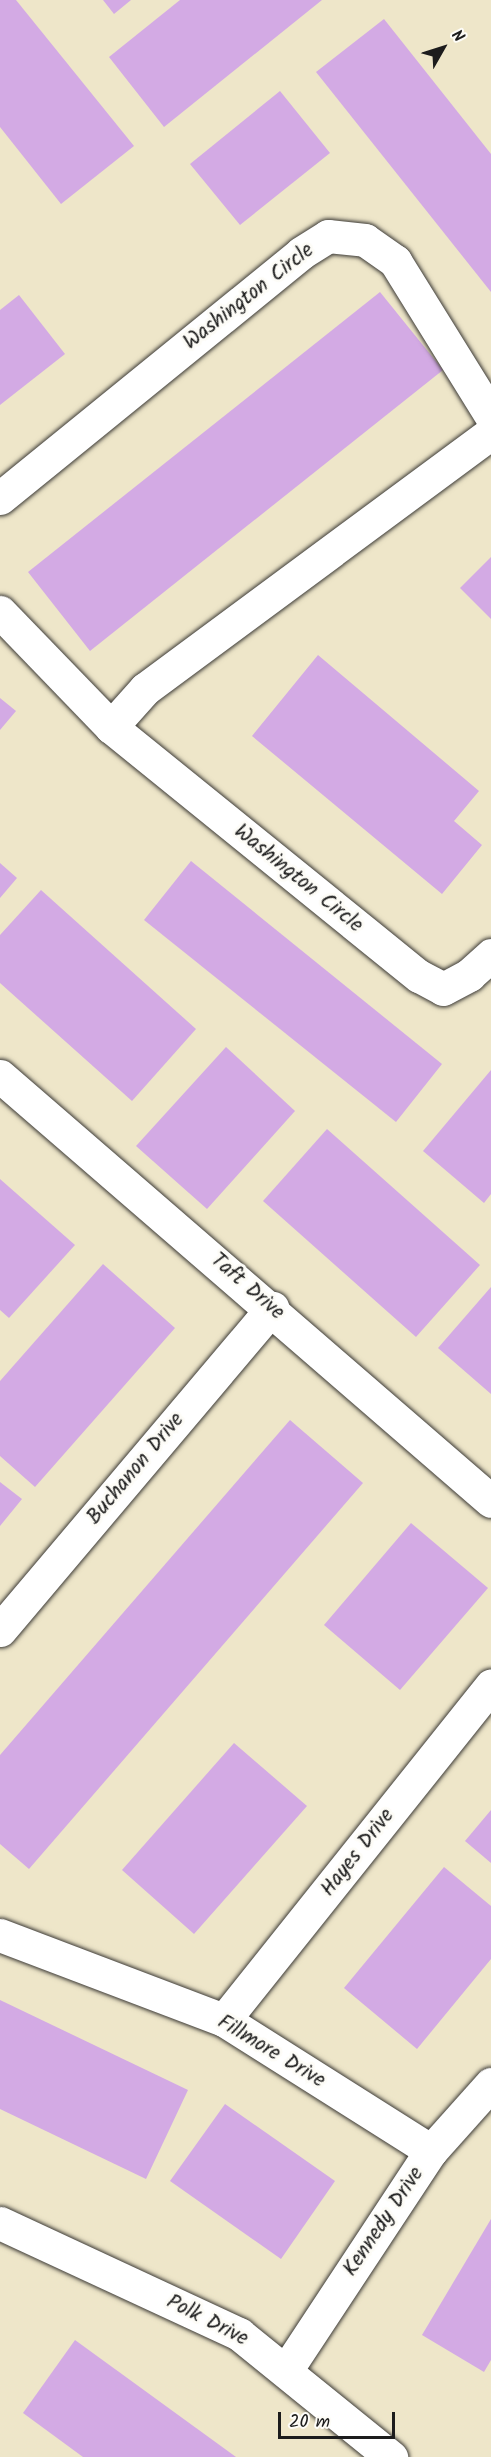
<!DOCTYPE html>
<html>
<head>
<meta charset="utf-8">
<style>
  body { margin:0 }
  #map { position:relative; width:491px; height:2457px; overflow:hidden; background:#eee6c9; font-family:Kalam,sans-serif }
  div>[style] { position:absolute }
  .building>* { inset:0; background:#d3aae4 }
  .roads { filter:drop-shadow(0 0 2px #3c3a36) drop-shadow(0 0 2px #3c3a36) }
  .minor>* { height:33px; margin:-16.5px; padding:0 16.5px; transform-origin:16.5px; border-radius:16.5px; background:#fff }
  span { translate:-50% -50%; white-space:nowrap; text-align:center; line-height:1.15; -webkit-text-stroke:6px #fdfcf7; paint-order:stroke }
  .street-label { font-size:21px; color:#1c1c1c }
  .north { position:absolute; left:413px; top:18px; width:60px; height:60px; -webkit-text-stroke:4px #fdfcf7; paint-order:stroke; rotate:51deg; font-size:16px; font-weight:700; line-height:24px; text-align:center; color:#1c1c1c }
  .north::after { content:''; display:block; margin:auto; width:21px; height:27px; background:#1c1c1c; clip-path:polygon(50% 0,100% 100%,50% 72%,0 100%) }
  .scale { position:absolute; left:278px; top:2412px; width:117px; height:27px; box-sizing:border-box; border:3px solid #1c1c1c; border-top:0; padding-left:8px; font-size:18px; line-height:21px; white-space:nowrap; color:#1c1c1c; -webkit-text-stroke:4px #fdfcf7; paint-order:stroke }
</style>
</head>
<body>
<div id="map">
  <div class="building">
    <i style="clip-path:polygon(0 0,16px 0,134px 146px,61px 204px,0 127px)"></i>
    <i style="clip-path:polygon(103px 0,131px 0,114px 14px)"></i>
    <i style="clip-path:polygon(180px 0,322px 0,164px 127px,109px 57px)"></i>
    <i style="clip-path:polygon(384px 19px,491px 154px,491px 292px,316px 72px)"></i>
    <i style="clip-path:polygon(280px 91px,330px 153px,240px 225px,190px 164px)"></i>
    <i style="clip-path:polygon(380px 292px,443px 370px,90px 651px,28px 572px)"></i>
    <i style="clip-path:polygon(19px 295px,65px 354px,0 405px,0 310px)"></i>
    <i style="clip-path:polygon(491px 557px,491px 619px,460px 588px)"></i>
    <i style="clip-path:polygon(318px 655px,479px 791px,454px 821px,482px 845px,442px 894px,252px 736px)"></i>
    <i style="clip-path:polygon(0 698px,16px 711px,0 730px)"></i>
    <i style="clip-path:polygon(191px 861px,442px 1064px,396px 1122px,144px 920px)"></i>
    <i style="clip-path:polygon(0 863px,17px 878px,0 898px)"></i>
    <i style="clip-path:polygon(41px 890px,196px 1029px,132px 1101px,0 983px,0 935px)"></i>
    <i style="clip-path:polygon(226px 1047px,295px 1111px,207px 1209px,136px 1146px)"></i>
    <i style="clip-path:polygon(491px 1070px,491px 1194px,484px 1203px,423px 1151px)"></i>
    <i style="clip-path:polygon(327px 1129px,480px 1265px,416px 1337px,263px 1201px)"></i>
    <i style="clip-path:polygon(0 1179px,75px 1245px,9px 1318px,0 1310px)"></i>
    <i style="clip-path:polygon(103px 1264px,175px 1328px,35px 1487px,0 1456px,0 1381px)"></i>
    <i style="clip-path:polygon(491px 1287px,491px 1394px,438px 1348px)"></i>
    <i style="clip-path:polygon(290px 1420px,363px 1483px,29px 1869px,0 1844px,0 1755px)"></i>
    <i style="clip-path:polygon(0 1482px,22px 1499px,0 1526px)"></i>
    <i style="clip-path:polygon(411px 1523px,488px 1588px,400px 1690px,324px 1625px)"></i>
    <i style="clip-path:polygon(234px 1743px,307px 1806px,194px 1934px,122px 1870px)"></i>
    <i style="clip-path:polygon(491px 1810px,491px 1863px,465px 1841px)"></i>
    <i style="clip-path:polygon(444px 1867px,491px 1906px,491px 1959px,417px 2049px,344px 1988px)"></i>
    <i style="clip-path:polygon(0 2000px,188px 2090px,146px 2179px,0 2109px)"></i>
    <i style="clip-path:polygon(225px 2104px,335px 2181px,281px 2259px,170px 2181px)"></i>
    <i style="clip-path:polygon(491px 2219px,491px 2360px,484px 2372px,422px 2335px)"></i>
    <i style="clip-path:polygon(75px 2340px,236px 2457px,83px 2457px,23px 2413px)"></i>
  </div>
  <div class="roads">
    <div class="minor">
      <i style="left:0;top:498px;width:388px;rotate:-39.1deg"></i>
      <i style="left:301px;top:253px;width:32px;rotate:-32deg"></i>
      <i style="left:328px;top:236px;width:37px;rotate:6deg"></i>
      <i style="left:365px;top:240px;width:37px;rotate:35deg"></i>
      <i style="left:395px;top:261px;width:182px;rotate:58.2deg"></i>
      <i style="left:0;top:612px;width:160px;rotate:46deg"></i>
      <i style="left:111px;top:727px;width:396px;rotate:39deg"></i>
      <i style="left:419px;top:976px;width:27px;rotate:28deg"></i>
      <i style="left:443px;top:989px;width:30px;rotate:-28deg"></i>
      <i style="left:469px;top:975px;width:30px;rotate:-42deg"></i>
      <i style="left:111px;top:727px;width:51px;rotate:-48.2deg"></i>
      <i style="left:145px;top:689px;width:430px;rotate:-36.5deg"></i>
      <i style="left:0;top:1076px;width:649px;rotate:40.88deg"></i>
      <i style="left:0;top:1630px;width:422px;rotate:-49.8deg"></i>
      <i style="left:0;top:1935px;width:240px;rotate:20.8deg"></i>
      <i style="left:224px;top:2020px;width:245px;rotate:32.3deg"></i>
      <i style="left:224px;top:2020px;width:428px;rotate:-51.4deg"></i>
      <i style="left:0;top:2223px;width:264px;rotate:24.9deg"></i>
      <i style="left:239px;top:2334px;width:196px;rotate:39deg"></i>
      <i style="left:287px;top:2369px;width:261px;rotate:-56.6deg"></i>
      <i style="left:431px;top:2151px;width:90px;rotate:-48.2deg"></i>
    </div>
  </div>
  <div class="street-label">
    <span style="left:249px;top:297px;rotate:-38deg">Washington Circle</span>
    <span style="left:298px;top:879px;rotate:39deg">Washington Circle</span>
    <span style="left:247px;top:1287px;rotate:41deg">Taft Drive</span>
    <span style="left:136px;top:1469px;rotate:-50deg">Buchanon Drive</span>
    <span style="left:358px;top:1853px;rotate:-52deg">Hayes Drive</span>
    <span style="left:271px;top:2052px;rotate:31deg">Fillmore Drive</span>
    <span style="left:384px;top:2222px;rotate:-56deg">Kennedy Drive</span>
    <span style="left:207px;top:2321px;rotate:27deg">Polk Drive</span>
  </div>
  <div class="north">N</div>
  <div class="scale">20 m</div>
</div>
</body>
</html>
